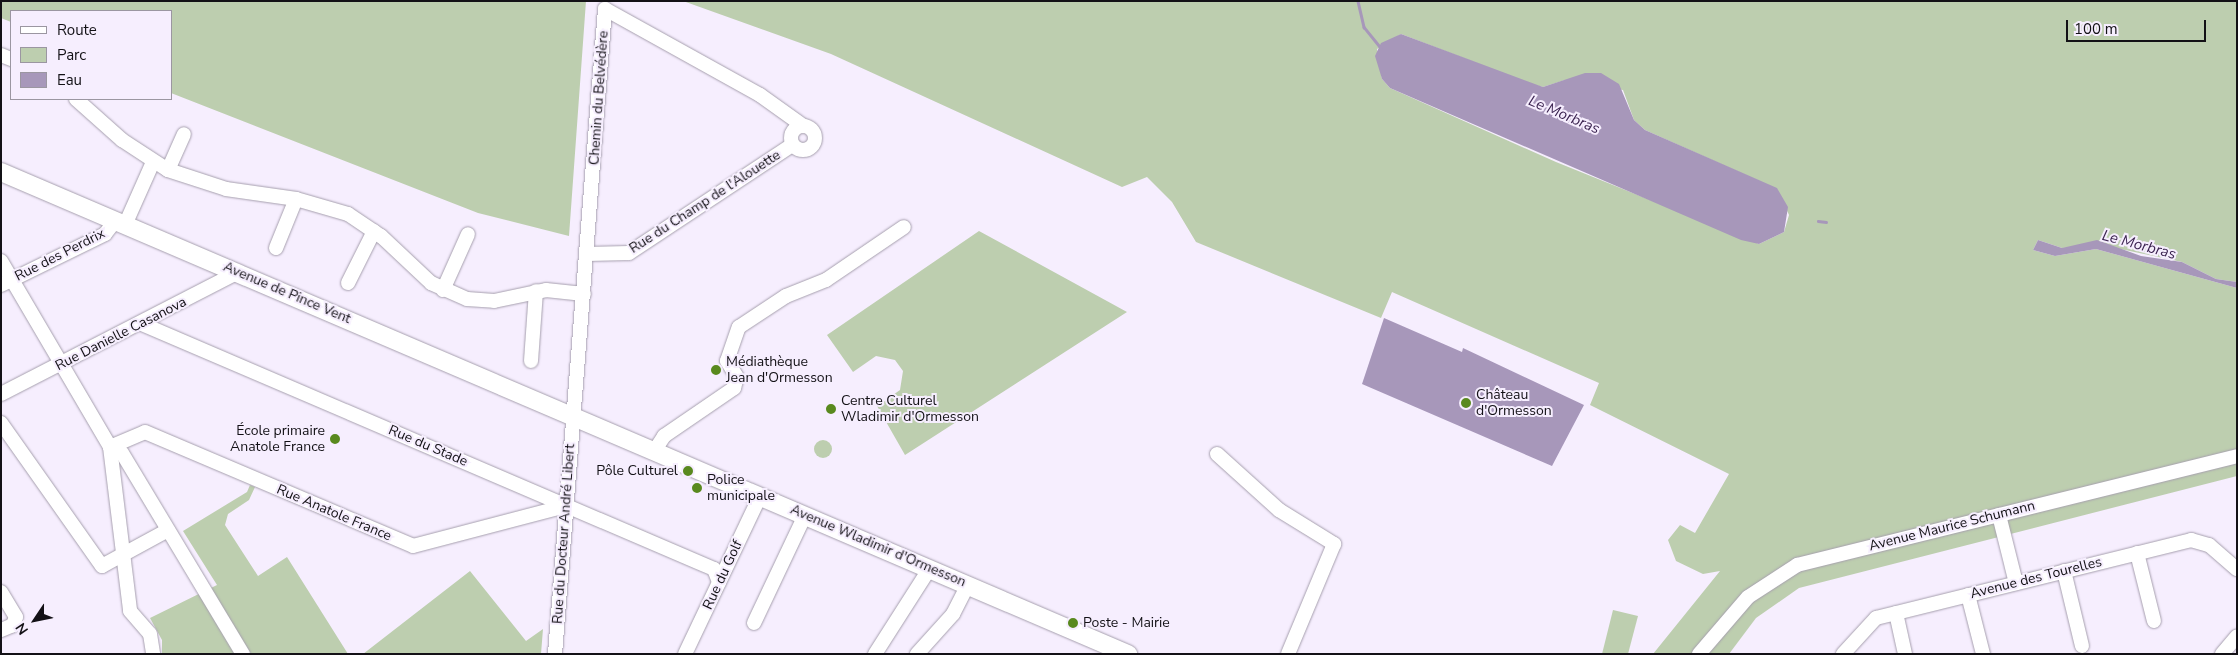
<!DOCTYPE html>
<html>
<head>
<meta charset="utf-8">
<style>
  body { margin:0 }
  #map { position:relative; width:2238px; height:655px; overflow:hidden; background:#f6eefe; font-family:"Nunito Sans",sans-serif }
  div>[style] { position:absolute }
  .green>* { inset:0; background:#bdceaf }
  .round { border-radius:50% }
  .water>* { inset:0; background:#a797ba }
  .stream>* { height:2.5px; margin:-1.25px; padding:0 1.25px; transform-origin:1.25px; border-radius:1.25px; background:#a797ba }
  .roads { filter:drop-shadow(0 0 1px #a69fae) drop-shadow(0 0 1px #a69fae) }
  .minor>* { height:14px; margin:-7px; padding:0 7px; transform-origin:7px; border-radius:7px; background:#fff }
  .minor>.ring { margin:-7px; padding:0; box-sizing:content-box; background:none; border:14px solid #fff; border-radius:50% }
  .major>* { height:18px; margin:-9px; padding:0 9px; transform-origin:9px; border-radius:9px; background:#fff }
  .dots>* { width:14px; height:14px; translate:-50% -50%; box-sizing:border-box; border:2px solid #f6eefe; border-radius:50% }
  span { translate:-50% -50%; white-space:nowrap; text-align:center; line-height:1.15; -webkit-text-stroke:4px #f6eefe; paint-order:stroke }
  .street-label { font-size:14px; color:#131116 }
  .poi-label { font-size:14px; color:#131116 }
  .left { translate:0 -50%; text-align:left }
  .right { translate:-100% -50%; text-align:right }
  .water-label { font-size:15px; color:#3b2350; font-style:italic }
  .frame { position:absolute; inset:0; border:2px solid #131116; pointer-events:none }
  .legend { position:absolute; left:10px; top:10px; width:162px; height:90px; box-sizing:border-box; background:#f6eefe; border:1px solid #9b96a1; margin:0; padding:6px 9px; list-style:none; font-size:15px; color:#131116 }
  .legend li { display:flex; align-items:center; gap:10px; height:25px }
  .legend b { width:25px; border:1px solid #9b96a1 }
  .north { position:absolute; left:10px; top:595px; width:50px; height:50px; -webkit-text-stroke:4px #f6eefe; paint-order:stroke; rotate:236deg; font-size:14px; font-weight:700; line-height:20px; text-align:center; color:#131116 }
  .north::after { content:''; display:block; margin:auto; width:18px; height:22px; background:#131116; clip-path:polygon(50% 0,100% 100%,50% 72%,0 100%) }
  .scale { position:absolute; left:2066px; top:20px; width:140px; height:22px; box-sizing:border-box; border:2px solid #131116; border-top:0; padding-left:6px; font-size:15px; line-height:18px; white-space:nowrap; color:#131116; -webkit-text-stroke:4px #f6eefe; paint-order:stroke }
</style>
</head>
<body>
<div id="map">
  <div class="green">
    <i style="clip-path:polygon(1px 1px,586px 1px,569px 236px,478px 213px,171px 93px,171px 11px,11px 11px,11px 22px,1px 18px)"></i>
    <i style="clip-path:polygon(evenodd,683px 1px,2237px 1px,2237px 282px,2216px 279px,2182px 262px,2106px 246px,2062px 248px,2038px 240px,2033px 250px,2055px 256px,2096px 249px,2237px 288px,2237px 476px,1799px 588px,1756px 618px,1729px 654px,1653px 654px,1720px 571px,1703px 574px,1676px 561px,1668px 540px,1680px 525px,1695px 533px,1729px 474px,1590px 405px,1599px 383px,1392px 292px,1381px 318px,1196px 242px,1172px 202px,1147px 177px,1122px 187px,831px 54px,683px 1px,1401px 34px,1531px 84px,1543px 87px,1565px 80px,1623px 90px,1634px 120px,1645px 130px,1777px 189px,1789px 215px,1784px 232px,1759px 244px,1556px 162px,1390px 88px,1382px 79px,1377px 49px,1401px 34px)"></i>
    <i style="clip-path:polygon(979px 231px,1127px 312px,905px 455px,877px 406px,900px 390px,903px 371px,895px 360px,876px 356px,853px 372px,827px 335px)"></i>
    <i class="round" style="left:814px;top:440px;width:18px;height:18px"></i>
    <i style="clip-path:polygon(250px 485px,255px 487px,249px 500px,228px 514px,225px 525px,258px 576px,287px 557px,348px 654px,162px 654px,162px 640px,150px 618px,217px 585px,183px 531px,247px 492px)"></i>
    <i style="clip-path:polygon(470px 571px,526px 641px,543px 629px,541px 654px,363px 654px)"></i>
    <i style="clip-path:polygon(1613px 610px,1638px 616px,1628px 654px,1602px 654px)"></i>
  </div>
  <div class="water">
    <i style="clip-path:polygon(1401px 34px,1543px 87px,1585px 73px,1601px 73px,1619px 84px,1634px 120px,1645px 130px,1777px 188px,1788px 207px,1784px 232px,1759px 244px,1741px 240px,1390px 88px,1382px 79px,1375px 56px,1381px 43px)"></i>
    <i style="clip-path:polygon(2038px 240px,2062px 248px,2097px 240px,2141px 256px,2182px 262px,2216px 279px,2237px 282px,2237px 288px,2096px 249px,2055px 256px,2033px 250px)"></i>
    <i style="clip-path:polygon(1384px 318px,1462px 352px,1463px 348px,1584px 405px,1552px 466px,1362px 384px)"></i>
  </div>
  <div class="stream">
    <i style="left:1358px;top:1px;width:27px;rotate:77deg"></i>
    <i style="left:1364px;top:27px;width:27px;rotate:51deg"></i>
    <i style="left:1818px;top:221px;width:8px;rotate:7deg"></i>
  </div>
  <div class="roads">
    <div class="minor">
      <i style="left:1px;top:55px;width:11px;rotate:22deg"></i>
      <i style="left:76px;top:99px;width:62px;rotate:41.7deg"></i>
      <i style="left:122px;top:140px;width:55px;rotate:33.1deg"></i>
      <i style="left:168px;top:170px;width:61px;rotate:18.1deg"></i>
      <i style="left:226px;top:189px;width:71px;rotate:8.1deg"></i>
      <i class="ring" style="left:791px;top:126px;width:10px;height:10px"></i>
      <i style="left:168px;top:170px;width:39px;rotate:-66deg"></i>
      <i style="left:125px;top:225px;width:69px;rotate:-66deg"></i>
      <i style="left:276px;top:248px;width:53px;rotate:-67.8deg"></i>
      <i style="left:296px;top:199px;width:54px;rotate:16.1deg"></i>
      <i style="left:348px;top:214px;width:40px;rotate:34deg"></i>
      <i style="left:381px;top:236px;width:69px;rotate:43.2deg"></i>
      <i style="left:431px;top:283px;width:39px;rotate:24deg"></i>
      <i style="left:467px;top:299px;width:27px;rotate:4deg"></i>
      <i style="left:494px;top:301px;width:53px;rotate:-11.9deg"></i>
      <i style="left:546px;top:290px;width:38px;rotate:6deg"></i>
      <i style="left:587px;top:254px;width:42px;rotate:-1.4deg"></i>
      <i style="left:629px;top:253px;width:196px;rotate:-33.5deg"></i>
      <i style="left:1px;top:261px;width:216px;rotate:59.6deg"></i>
      <i style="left:110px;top:447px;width:165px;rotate:83deg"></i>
      <i style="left:130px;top:611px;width:30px;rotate:49deg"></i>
      <i style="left:150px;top:634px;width:20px;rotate:81deg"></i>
      <i style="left:348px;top:283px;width:58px;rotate:-63.4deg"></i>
      <i style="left:1px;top:285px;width:116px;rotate:-26.1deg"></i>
      <i style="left:105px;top:234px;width:16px;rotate:-52deg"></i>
      <i style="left:443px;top:290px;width:61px;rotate:-65.9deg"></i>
      <i style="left:142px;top:324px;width:622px;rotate:23.19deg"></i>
      <i style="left:714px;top:569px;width:14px;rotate:69deg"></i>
      <i style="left:531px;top:361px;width:70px;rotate:-85.9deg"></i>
      <i style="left:1px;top:394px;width:267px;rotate:-27.2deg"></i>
      <i style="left:1px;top:423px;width:175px;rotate:54.8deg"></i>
      <i style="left:102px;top:566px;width:75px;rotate:-28.6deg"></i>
      <i style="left:110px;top:447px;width:38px;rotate:-23deg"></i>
      <i style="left:145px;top:432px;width:291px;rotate:23deg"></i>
      <i style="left:413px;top:546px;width:158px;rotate:-14.7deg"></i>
      <i style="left:110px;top:447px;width:13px;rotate:27deg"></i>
      <i style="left:122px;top:453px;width:235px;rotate:59deg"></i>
      <i style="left:655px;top:450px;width:17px;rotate:-57deg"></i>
      <i style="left:664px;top:436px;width:85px;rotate:-34.4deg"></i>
      <i style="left:734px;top:388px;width:11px;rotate:-75deg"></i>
      <i style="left:737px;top:377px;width:19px;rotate:-122deg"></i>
      <i style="left:727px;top:361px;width:36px;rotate:-71deg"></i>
      <i style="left:739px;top:327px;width:56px;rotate:-33.4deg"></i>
      <i style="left:786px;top:296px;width:43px;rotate:-21.8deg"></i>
      <i style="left:826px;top:280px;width:94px;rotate:-34.2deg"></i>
      <i style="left:1217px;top:454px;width:84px;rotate:42.1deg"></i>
      <i style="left:1279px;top:510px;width:65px;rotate:31.7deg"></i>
      <i style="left:1334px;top:544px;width:119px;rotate:112.7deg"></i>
      <i style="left:1999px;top:515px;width:70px;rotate:76deg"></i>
      <i style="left:2137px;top:553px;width:70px;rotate:76deg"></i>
      <i style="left:2064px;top:571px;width:77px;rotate:76.5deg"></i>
      <i style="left:1px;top:592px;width:29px;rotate:59deg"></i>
      <i style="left:16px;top:617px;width:9px;rotate:111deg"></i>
      <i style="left:13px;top:625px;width:13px;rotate:157deg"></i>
      <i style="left:1968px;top:595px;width:61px;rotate:75.7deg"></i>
      <i style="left:1896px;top:613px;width:42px;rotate:77.6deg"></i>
      <i style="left:754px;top:623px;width:119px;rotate:-64.7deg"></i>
      <i style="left:555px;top:654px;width:647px;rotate:-85.57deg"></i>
      <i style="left:605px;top:9px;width:177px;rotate:29deg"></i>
      <i style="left:760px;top:95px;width:52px;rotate:35.5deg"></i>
      <i style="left:685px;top:654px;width:175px;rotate:-64.6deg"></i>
      <i style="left:875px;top:654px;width:102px;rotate:-57.4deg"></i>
      <i style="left:917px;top:654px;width:54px;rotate:-48deg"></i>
      <i style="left:953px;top:614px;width:33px;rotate:-63deg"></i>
      <i style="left:1699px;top:654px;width:75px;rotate:-49.3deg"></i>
      <i style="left:1748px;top:597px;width:59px;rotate:-33.1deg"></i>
      <i style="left:1797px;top:565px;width:453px;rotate:-13.9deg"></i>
      <i style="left:1843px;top:654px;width:49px;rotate:-47.5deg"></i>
      <i style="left:1876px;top:618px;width:325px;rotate:-13.9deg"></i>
      <i style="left:2191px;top:540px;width:19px;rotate:16deg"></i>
      <i style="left:2209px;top:545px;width:37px;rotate:41deg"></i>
      <i style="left:2222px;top:654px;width:23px;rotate:-50deg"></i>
    </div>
    <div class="major">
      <i style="left:1px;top:172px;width:1226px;rotate:23.16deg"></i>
    </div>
  </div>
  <div class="dots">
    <i style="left:716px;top:370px;background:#59891e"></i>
    <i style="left:1466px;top:403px;background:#59891e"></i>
    <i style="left:831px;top:409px;background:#59891e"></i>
    <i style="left:335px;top:439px;background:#59891e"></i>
    <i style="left:688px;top:471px;background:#59891e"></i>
    <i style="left:697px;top:488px;background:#59891e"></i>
    <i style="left:1073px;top:623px;background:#59891e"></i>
  </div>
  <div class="street-label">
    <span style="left:599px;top:98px;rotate:-86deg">Chemin du Belvédère</span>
    <span style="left:705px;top:202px;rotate:-33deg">Rue du Champ de l'Alouette</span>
    <span style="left:60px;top:255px;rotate:-27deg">Rue des Perdrix</span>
    <span style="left:287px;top:293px;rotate:23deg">Avenue de Pince Vent</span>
    <span style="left:121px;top:334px;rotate:-27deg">Rue Danielle Casanova</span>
    <span style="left:428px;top:446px;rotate:23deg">Rue du Stade</span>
    <span style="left:334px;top:513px;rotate:23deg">Rue Anatole France</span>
    <span style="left:1952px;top:526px;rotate:-14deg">Avenue Maurice Schumann</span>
    <span style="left:564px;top:534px;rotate:-86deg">Rue du Docteur André Libert</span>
    <span style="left:878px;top:546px;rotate:23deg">Avenue Wladimir d'Ormesson</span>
    <span style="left:723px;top:575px;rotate:-65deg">Rue du Golf</span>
    <span style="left:2036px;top:578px;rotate:-14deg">Avenue des Tourelles</span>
  </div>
  <div class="poi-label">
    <span class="left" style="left:726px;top:370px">Médiathèque<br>Jean d'Ormesson</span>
    <span class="left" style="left:1476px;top:403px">Château<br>d'Ormesson</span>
    <span class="left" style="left:841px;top:409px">Centre Culturel<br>Wladimir d'Ormesson</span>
    <span class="right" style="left:325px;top:439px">École primaire<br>Anatole France</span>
    <span class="right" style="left:678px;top:471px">Pôle Culturel</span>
    <span class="left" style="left:707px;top:488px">Police<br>municipale</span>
    <span class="left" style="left:1083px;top:623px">Poste - Mairie</span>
  </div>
  <div class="water-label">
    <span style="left:1564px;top:115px;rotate:23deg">Le Morbras</span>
    <span style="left:2139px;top:245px;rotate:15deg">Le Morbras</span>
  </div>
  <div class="frame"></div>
  <ul class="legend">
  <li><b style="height:6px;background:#fff"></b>Route</li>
  <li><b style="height:14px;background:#bdceaf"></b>Parc</li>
  <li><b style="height:14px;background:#a797ba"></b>Eau</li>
  </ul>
  <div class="north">N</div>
  <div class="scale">100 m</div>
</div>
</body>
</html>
